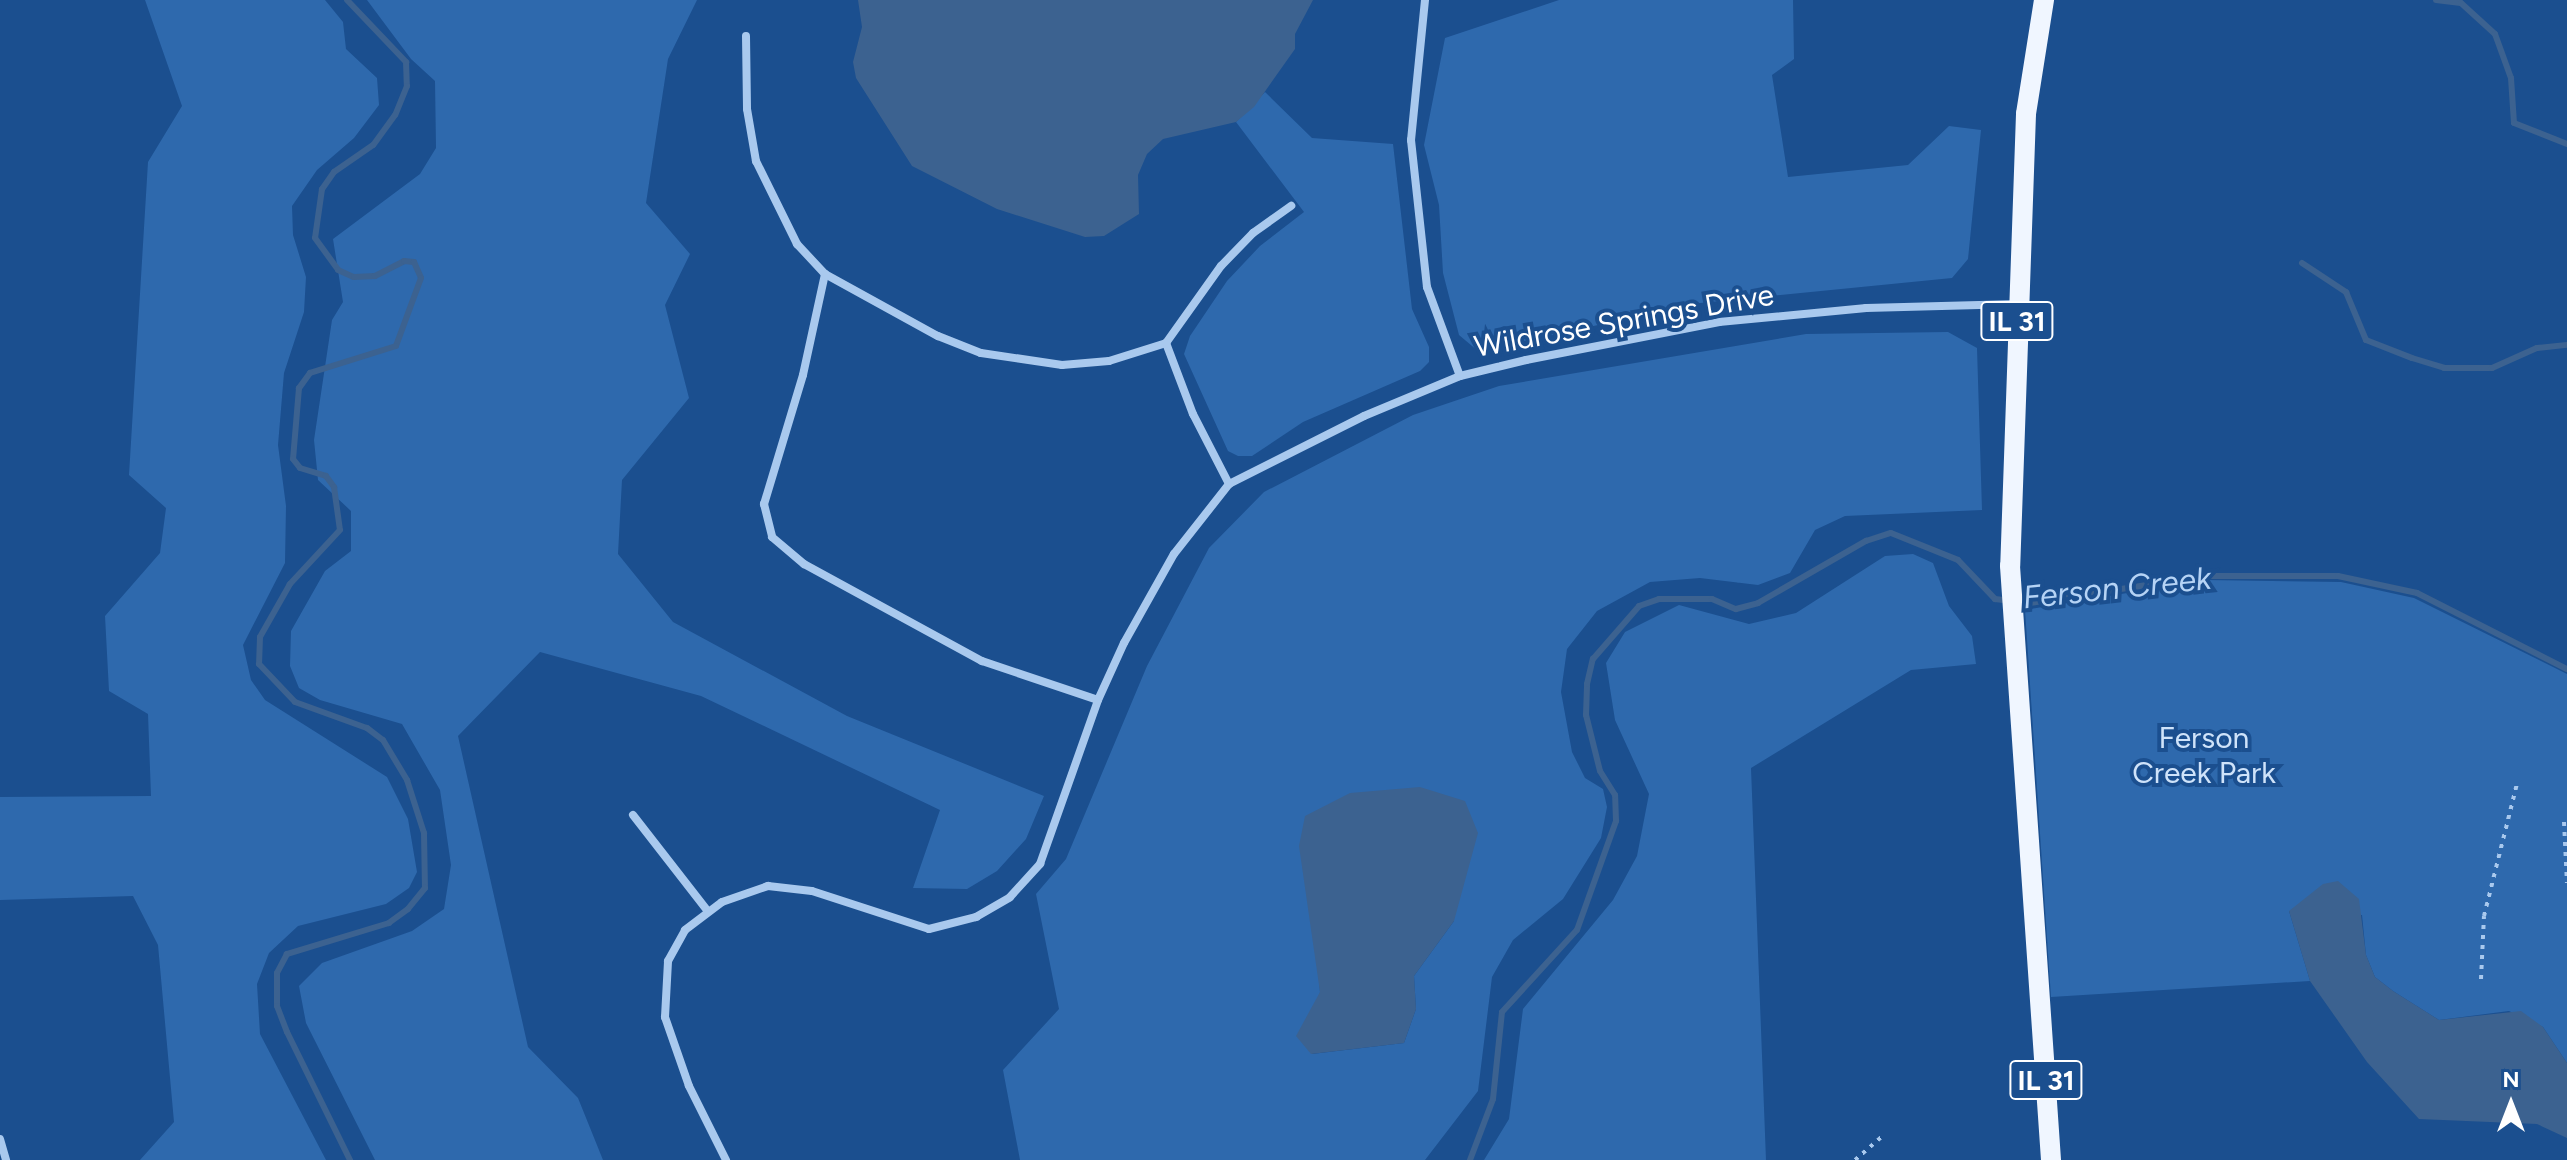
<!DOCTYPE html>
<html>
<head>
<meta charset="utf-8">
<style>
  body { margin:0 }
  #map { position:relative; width:2567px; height:1160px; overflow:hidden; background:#1b4f8f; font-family:Figtree,sans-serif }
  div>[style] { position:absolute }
  .green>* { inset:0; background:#2e69ad }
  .water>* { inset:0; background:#3c6290 }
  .stream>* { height:6px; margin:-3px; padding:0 3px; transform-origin:3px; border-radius:3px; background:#3c6290 }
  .path>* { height:4px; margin-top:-2px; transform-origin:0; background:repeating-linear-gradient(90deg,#a9c9ee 0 4px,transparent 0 10px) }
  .minor>* { height:8px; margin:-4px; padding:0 4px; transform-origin:4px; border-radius:4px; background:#a9c9ee }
  .primary>* { height:20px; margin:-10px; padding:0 10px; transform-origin:10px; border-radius:10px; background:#f0f6ff }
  span { translate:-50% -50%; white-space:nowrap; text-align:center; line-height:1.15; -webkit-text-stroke:8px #1b4f8f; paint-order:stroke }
  .shield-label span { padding:2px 6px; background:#1b4f8f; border:2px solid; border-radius:6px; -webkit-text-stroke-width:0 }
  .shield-label { font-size:28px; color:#fff; font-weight:700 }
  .street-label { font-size:30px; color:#fff }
  .park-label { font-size:30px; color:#cfe3fa }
  .water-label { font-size:32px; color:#b5d3f5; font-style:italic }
  .north { position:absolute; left:2471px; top:1064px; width:80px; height:80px; -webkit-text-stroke:6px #1b4f8f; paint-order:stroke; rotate:0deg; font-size:22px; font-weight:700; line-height:32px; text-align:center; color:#fff }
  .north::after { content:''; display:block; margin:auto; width:28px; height:36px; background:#fff; clip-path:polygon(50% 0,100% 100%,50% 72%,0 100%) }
</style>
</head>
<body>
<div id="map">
  <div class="green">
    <i style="clip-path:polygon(145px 0,325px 0,343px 22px,346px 49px,377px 78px,379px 105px,354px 138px,317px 170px,292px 206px,293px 235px,306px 277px,304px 312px,284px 373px,278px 445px,286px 506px,285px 563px,243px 645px,251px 680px,265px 700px,387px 777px,408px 819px,417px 872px,409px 888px,386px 904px,298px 926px,269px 953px,257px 984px,260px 1034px,326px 1160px,140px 1160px,174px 1122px,158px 945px,133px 896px,0 900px,0 797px,151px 796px,148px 714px,109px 691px,105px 616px,160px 553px,166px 508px,129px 475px,148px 162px,182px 106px)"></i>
    <i style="clip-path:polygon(367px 0,697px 0,668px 59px,646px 203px,690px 254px,665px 305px,689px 398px,622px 480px,618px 554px,673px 622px,847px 716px,1044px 796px,1026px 839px,997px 871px,967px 889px,913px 888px,940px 810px,701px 696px,540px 652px,458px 736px,528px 1047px,578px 1098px,603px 1160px,375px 1160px,306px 1023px,299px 986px,322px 963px,412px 931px,444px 909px,451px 865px,440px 790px,402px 724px,320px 700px,299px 688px,290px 666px,291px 631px,325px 571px,351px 551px,351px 511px,318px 480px,314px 440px,332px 320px,343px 302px,333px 239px,420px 174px,436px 148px,435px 81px,411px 59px)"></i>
    <i style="clip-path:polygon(1559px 0,1793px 0,1794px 59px,1772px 75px,1788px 177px,1908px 165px,1949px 126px,1981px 130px,1968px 259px,1952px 278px,1700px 303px,1478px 351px,1459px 335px,1443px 273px,1439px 205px,1424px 145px,1445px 38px)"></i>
    <i style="clip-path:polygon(1265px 92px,1312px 138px,1393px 144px,1412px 309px,1429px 347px,1429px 362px,1420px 371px,1303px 422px,1252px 456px,1238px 456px,1228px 451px,1184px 354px,1190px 336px,1227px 281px,1260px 246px,1304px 212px,1236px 122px)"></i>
    <i style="clip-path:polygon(evenodd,1948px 332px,1977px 348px,1982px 510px,1845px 516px,1815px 530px,1790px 573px,1758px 585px,1700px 578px,1650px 582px,1597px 611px,1567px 649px,1561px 692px,1572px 752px,1585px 778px,1603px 789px,1607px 807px,1601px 838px,1563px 899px,1513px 940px,1492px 977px,1478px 1091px,1425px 1160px,1020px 1160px,1003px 1070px,1059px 1009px,1036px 894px,1066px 859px,1147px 666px,1209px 548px,1264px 492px,1413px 415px,1499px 386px,1806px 334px,1948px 332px,1454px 921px,1414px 976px,1416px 1009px,1404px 1043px,1312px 1054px,1320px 992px,1317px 944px,1454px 921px)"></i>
    <i style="clip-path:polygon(1913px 554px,1933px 563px,1949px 606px,1972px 636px,1976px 664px,1911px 670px,1751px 768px,1766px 1160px,1484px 1160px,1509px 1119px,1523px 1009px,1613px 900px,1637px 856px,1649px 794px,1615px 720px,1606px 663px,1625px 632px,1679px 605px,1749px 624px,1796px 613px,1885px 556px)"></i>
    <i style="clip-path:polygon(2206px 580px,2341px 582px,2414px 598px,2567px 674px,2567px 1063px,2543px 1027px,2509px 1011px,2439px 1020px,2393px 991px,2375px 977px,2366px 955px,2362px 915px,2289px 911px,2310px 981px,2051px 997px,2025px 610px)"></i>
  </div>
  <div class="water">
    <i style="clip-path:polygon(858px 0,1313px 0,1295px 34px,1295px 49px,1254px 107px,1236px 122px,1163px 139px,1147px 154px,1138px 175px,1139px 214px,1104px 236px,1085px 237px,997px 209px,912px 166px,856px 78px,853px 62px,862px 27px)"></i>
    <i style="clip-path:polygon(1420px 787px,1465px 801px,1478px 833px,1454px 921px,1414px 976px,1416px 1009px,1404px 1043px,1311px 1054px,1296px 1036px,1320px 992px,1299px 846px,1305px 816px,1350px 793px)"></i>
    <i style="clip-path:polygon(2338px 881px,2359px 899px,2366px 955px,2375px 977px,2393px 991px,2439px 1020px,2521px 1011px,2543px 1027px,2567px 1063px,2567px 1138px,2537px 1124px,2419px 1119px,2367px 1062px,2310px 981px,2289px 911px,2323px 884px)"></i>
  </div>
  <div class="stream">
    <i style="left:347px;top:0;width:86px;rotate:46.4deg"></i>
    <i style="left:406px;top:62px;width:24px;rotate:88deg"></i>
    <i style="left:407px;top:86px;width:31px;rotate:112deg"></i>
    <i style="left:395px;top:115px;width:37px;rotate:126deg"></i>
    <i style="left:373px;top:145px;width:47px;rotate:145.3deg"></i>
    <i style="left:334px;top:172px;width:21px;rotate:125deg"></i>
    <i style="left:322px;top:189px;width:49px;rotate:98.1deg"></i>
    <i style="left:315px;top:238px;width:39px;rotate:54deg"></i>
    <i style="left:338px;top:270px;width:17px;rotate:24deg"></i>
    <i style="left:354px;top:277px;width:21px;rotate:-3deg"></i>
    <i style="left:375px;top:276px;width:33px;rotate:-27deg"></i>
    <i style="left:404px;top:261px;width:10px;rotate:6deg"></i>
    <i style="left:414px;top:262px;width:17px;rotate:66deg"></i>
    <i style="left:421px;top:278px;width:72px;rotate:110.2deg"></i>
    <i style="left:396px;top:346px;width:90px;rotate:162.6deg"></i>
    <i style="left:310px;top:373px;width:19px;rotate:126deg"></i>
    <i style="left:299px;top:388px;width:71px;rotate:94.8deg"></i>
    <i style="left:293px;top:459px;width:11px;rotate:52deg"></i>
    <i style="left:300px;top:468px;width:27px;rotate:17deg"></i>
    <i style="left:326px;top:476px;width:14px;rotate:54deg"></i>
    <i style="left:334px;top:487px;width:43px;rotate:82.1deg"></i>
    <i style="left:340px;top:530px;width:74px;rotate:132.8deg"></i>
    <i style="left:290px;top:584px;width:61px;rotate:119.5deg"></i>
    <i style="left:260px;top:637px;width:27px;rotate:92deg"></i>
    <i style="left:259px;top:664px;width:52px;rotate:46.5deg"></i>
    <i style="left:295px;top:702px;width:77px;rotate:19.9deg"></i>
    <i style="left:367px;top:728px;width:20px;rotate:37deg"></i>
    <i style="left:383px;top:740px;width:47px;rotate:59deg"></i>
    <i style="left:407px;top:780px;width:56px;rotate:72.2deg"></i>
    <i style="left:424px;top:833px;width:55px;rotate:89deg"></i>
    <i style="left:425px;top:888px;width:27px;rotate:129deg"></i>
    <i style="left:408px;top:909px;width:24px;rotate:144deg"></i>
    <i style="left:389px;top:923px;width:107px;rotate:163.1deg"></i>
    <i style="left:287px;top:954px;width:21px;rotate:118deg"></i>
    <i style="left:277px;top:973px;width:33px;rotate:90deg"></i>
    <i style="left:277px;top:1006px;width:28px;rotate:69deg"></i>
    <i style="left:287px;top:1032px;width:143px;rotate:63.8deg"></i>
    <i style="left:2436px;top:0;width:25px;rotate:7deg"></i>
    <i style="left:2461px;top:3px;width:46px;rotate:42.4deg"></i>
    <i style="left:2495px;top:34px;width:47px;rotate:70deg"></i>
    <i style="left:2511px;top:78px;width:45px;rotate:86.2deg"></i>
    <i style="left:2514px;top:123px;width:57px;rotate:21.6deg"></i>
    <i style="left:2302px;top:263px;width:53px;rotate:33.4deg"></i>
    <i style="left:2346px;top:292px;width:52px;rotate:67.4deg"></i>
    <i style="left:2366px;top:340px;width:49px;rotate:21.4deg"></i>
    <i style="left:2412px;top:358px;width:34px;rotate:17deg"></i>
    <i style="left:2444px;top:368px;width:48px"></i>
    <i style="left:2492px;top:368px;width:49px;rotate:-24deg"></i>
    <i style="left:2537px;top:348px;width:30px;rotate:-6deg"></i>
    <i style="left:1470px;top:1160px;width:65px;rotate:-69.3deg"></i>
    <i style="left:1493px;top:1099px;width:87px;rotate:-84.1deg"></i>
    <i style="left:1502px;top:1012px;width:111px;rotate:-47.6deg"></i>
    <i style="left:1577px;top:930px;width:116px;rotate:-70.3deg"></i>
    <i style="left:1616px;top:821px;width:26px;rotate:-92deg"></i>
    <i style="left:1615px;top:795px;width:28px;rotate:-122deg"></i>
    <i style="left:1600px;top:771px;width:58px;rotate:-104deg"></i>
    <i style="left:1586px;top:715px;width:31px;rotate:-88deg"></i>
    <i style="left:1587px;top:684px;width:26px;rotate:-77deg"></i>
    <i style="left:1593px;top:659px;width:70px;rotate:-49deg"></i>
    <i style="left:1639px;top:606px;width:21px;rotate:-19deg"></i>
    <i style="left:1659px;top:599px;width:53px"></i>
    <i style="left:1712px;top:599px;width:26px;rotate:23deg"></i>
    <i style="left:1736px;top:609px;width:23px;rotate:-15deg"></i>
    <i style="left:1758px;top:603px;width:125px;rotate:-29.9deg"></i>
    <i style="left:1866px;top:541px;width:26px;rotate:-18deg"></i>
    <i style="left:1891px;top:533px;width:72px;rotate:21.9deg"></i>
    <i style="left:1958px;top:560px;width:54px;rotate:46.5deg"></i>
    <i style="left:1995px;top:599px;width:35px;rotate:7deg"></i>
    <i style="left:2030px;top:603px;width:177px;rotate:-8.8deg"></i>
    <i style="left:2205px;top:576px;width:133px"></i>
    <i style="left:2338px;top:576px;width:81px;rotate:12.1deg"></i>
    <i style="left:2417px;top:593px;width:168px;rotate:26.9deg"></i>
  </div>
  <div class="path">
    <i style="left:2564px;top:822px;width:61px;rotate:87.2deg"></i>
    <i style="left:2481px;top:979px;width:63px;rotate:-87.3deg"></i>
    <i style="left:2484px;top:916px;width:136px;rotate:-76deg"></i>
    <i style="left:1855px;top:1160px;width:35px;rotate:-41deg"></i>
  </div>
  <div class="minor">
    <i style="left:1425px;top:0;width:141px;rotate:95.7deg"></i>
    <i style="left:1411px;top:140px;width:148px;rotate:83.8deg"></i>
    <i style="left:1427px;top:287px;width:95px;rotate:69.7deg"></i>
    <i style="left:746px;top:36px;width:73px;rotate:89.2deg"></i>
    <i style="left:747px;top:109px;width:53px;rotate:80.2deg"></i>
    <i style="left:756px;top:161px;width:93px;rotate:63.7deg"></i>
    <i style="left:797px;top:244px;width:41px;rotate:47deg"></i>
    <i style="left:825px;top:274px;width:103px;rotate:102.3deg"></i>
    <i style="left:803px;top:375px;width:135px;rotate:106.8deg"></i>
    <i style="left:764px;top:504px;width:34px;rotate:76deg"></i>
    <i style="left:772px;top:537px;width:42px;rotate:40.2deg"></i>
    <i style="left:804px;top:564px;width:203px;rotate:28.6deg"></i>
    <i style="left:982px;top:661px;width:122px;rotate:18.6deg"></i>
    <i style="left:825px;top:274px;width:129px;rotate:28.8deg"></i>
    <i style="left:938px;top:336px;width:46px;rotate:21.6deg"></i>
    <i style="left:981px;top:353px;width:82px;rotate:8.4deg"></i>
    <i style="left:1062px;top:365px;width:47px;rotate:-4.9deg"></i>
    <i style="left:1109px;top:361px;width:60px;rotate:-17.5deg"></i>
    <i style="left:1166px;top:343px;width:95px;rotate:-54.5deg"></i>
    <i style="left:1221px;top:266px;width:46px;rotate:-45.9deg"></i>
    <i style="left:1253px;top:233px;width:47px;rotate:-35.4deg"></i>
    <i style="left:1166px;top:343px;width:76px;rotate:69.2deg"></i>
    <i style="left:1193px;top:414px;width:79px;rotate:62.8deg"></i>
    <i style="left:633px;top:815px;width:120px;rotate:52.1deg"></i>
    <i style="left:0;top:1139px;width:22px;rotate:74deg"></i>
    <i style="left:726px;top:1160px;width:83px;rotate:-116.6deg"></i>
    <i style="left:689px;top:1086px;width:73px;rotate:-109.2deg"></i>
    <i style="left:665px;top:1017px;width:56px;rotate:-86.9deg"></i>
    <i style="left:668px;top:961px;width:35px;rotate:-61deg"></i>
    <i style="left:685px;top:930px;width:46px;rotate:-37.1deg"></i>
    <i style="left:722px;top:902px;width:49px;rotate:-19.2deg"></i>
    <i style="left:768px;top:886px;width:44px;rotate:6.5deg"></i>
    <i style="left:812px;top:891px;width:123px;rotate:18deg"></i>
    <i style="left:929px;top:929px;width:49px;rotate:-14.3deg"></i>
    <i style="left:976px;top:917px;width:39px;rotate:-30deg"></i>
    <i style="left:1010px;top:897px;width:45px;rotate:-47.7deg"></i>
    <i style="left:1040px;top:864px;width:174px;rotate:-70.5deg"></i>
    <i style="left:1098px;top:700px;width:63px;rotate:-65.5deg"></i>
    <i style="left:1124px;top:643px;width:102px;rotate:-60.7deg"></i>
    <i style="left:1174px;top:554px;width:89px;rotate:-51.8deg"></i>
    <i style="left:1229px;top:484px;width:151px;rotate:-26.7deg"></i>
    <i style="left:1364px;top:416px;width:104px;rotate:-22.6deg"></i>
    <i style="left:1460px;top:376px;width:68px;rotate:-13.6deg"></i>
    <i style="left:1526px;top:360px;width:197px;rotate:-11.1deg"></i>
    <i style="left:1719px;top:322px;width:148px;rotate:-5.4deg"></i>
    <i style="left:1866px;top:308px;width:151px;rotate:-1.5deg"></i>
  </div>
  <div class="primary">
    <i style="left:2044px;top:0;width:115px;rotate:99deg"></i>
    <i style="left:2026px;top:114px;width:452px;rotate:92deg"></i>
    <i style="left:2010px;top:566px;width:595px;rotate:86.05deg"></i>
  </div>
  <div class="shield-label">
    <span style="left:2017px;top:321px">IL 31</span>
    <span style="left:2046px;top:1080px">IL 31</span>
  </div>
  <div class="street-label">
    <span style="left:1624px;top:321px;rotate:-10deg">Wildrose Springs Drive</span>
  </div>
  <div class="park-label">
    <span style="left:2204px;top:755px">Ferson<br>Creek Park</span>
  </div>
  <div class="water-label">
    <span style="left:2117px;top:588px;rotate:-6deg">Ferson Creek</span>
  </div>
  <div class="north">N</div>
</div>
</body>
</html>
